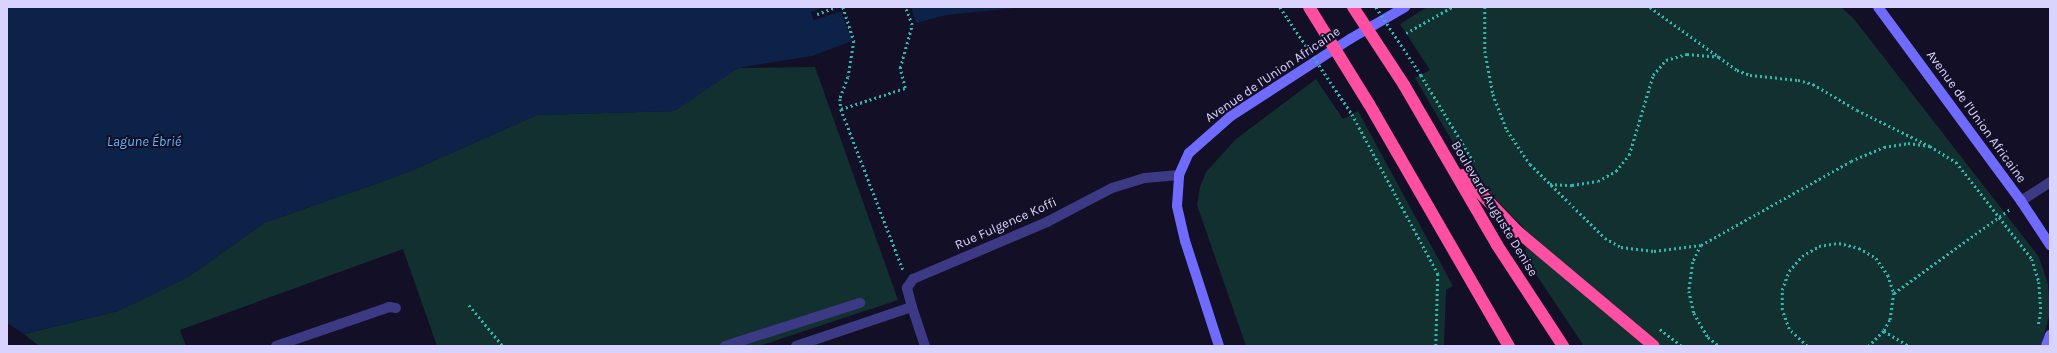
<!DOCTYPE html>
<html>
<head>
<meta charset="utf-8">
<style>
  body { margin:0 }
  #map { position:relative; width:2057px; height:353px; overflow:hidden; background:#130f26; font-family:Karla,sans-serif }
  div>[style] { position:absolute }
  .green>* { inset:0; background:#12302f }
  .water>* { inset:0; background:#0c2248 }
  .pier>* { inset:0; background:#130f26 }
  .path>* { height:2.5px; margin-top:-1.25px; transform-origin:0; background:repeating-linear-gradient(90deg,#2fb8b0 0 2px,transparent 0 5px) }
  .lane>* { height:10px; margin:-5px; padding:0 5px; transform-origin:5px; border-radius:5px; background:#3d3a85 }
  .street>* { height:10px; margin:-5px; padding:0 5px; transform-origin:5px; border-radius:5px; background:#3d3a85 }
  .secondary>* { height:10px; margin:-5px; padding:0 5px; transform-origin:5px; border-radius:5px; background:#6f6bff }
  .highway>* { height:12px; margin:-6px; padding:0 6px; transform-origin:6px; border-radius:6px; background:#ff4fa3 }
  .path-bridge>* { height:2.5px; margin-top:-1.25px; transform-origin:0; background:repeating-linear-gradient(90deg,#2fb8b0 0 2px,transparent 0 5px) }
  .highway-bridge>* { height:12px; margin:-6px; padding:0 6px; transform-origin:6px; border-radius:6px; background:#ff4fa3 }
  span { translate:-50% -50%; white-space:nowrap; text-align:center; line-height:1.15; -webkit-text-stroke:4px #130f26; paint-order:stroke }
  .street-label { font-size:13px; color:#d9d4ff }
  .water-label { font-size:14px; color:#62b6ff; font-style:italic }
  .frame { position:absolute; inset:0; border:8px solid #d9d4ff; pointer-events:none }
</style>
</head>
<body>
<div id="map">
  <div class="green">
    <i style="clip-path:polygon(1427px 7px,1841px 7px,1854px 19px,2039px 257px,2048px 284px,2050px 312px,2042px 343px,2040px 346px,1584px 346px,1527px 261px,1523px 227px,1472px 175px,1415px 78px,1430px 70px,1400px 24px)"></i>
    <i style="clip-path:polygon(815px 67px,898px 300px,759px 346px,437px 346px,403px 249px,180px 330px,186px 346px,39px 346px,24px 334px,118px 311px,188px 277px,264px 223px,406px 173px,537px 115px,674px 111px,738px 68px)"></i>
    <i style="clip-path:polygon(1316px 79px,1343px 119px,1358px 111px,1453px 286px,1446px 290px,1444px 346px,1246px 346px,1197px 205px,1200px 187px,1206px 172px,1236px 139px)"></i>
  </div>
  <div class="water">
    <i style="clip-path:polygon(7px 7px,824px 7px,811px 12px,814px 20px,841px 11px,852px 41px,812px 56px,738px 68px,675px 111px,537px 115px,406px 173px,264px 223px,188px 277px,118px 311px,24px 334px,7px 323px)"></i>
    <i style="clip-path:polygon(911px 7px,1025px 7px,946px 15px,916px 23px)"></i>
  </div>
  <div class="pier">
    <i style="clip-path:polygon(826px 7px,814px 13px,816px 18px,842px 9px,854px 41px,852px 41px,841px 11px,814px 20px,811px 12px)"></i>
  </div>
  <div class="path">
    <i style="left:843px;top:7px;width:36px;rotate:72deg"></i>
    <i style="left:854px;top:41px;width:36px;rotate:99deg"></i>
    <i style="left:848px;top:77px;width:23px;rotate:110deg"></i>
    <i style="left:840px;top:99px;width:10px;rotate:84deg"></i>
    <i style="left:841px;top:109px;width:173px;rotate:68.9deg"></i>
    <i style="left:1485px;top:7px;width:44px;rotate:90deg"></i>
    <i style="left:1485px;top:51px;width:44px;rotate:79.5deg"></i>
    <i style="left:1493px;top:94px;width:39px;rotate:69deg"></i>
    <i style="left:1507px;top:130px;width:41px;rotate:55.9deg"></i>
    <i style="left:1530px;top:164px;width:105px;rotate:44.6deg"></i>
    <i style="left:1605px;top:238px;width:18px;rotate:29deg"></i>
    <i style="left:1621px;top:247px;width:33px;rotate:7deg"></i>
    <i style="left:1654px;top:251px;width:47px;rotate:-7.3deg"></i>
    <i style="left:1701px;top:245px;width:172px;rotate:-29.2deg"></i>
    <i style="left:1851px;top:161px;width:36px;rotate:-23deg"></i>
    <i style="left:1884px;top:147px;width:24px;rotate:-9deg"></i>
    <i style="left:1908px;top:143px;width:22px;rotate:8deg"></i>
    <i style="left:1650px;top:7px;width:107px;rotate:35.9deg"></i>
    <i style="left:1737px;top:70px;width:14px;rotate:21deg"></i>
    <i style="left:1750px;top:75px;width:48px;rotate:5.9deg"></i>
    <i style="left:1798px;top:80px;width:16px;rotate:15deg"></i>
    <i style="left:1813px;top:84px;width:51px;rotate:30.6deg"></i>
    <i style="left:1857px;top:110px;width:81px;rotate:26.3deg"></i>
    <i style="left:1930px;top:146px;width:31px;rotate:32deg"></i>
    <i style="left:1956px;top:162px;width:123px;rotate:51.9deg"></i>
    <i style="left:2032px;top:259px;width:24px;rotate:73deg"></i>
    <i style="left:2039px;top:282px;width:30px;rotate:86deg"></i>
    <i style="left:2041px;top:312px;width:15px;rotate:101deg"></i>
    <i style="left:817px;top:14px;width:20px;rotate:-20deg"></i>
    <i style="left:1406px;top:33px;width:53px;rotate:-29.5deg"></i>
    <i style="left:1421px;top:75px;width:102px;rotate:58.7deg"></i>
    <i style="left:841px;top:109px;width:67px;rotate:-18.2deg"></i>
    <i style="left:905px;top:88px;width:21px;rotate:-104deg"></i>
    <i style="left:900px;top:68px;width:45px;rotate:-74.4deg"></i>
    <i style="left:912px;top:25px;width:19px;rotate:-111deg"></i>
    <i style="left:1352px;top:114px;width:182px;rotate:61.7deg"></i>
    <i style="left:1438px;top:274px;width:72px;rotate:91.6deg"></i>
    <i style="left:1550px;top:184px;width:22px;rotate:3deg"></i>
    <i style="left:1572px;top:185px;width:26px;rotate:-9deg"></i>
    <i style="left:1598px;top:181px;width:21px;rotate:-29deg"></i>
    <i style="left:1616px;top:171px;width:21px;rotate:-51deg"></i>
    <i style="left:1629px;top:155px;width:84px;rotate:-73.3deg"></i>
    <i style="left:1653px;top:75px;width:20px;rotate:-49deg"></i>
    <i style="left:1666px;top:60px;width:22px;rotate:-16deg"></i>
    <i style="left:1687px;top:54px;width:32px;rotate:5deg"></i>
    <i style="left:1701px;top:245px;width:19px;rotate:115deg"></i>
    <i style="left:1693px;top:262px;width:29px;rotate:98deg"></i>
    <i style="left:1689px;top:291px;width:23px;rotate:77deg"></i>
    <i style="left:1694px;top:313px;width:28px;rotate:60deg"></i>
    <i style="left:1708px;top:337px;width:14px;rotate:39deg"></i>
    <i style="left:1894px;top:293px;width:143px;rotate:-35.9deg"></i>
    <i style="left:469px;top:305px;width:53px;rotate:50.3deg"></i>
    <i style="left:1660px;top:329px;width:28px;rotate:38deg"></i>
    <i style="left:1884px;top:331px;width:29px;rotate:31deg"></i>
    <i style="left:1807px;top:346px;width:25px;rotate:-137deg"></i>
    <i style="left:1789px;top:329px;width:20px;rotate:-110deg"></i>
    <i style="left:1782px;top:310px;width:20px;rotate:-90deg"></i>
    <i style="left:1782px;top:290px;width:20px;rotate:-70deg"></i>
    <i style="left:1789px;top:271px;width:20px;rotate:-49deg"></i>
    <i style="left:1802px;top:256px;width:20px;rotate:-30deg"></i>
    <i style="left:1819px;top:246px;width:20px;rotate:-9deg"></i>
    <i style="left:1839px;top:243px;width:21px;rotate:14deg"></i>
    <i style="left:1859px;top:248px;width:20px;rotate:30deg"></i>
    <i style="left:1876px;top:258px;width:21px;rotate:55deg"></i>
    <i style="left:1888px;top:275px;width:19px;rotate:72deg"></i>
    <i style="left:1894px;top:293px;width:27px;rotate:98deg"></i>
    <i style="left:1890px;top:320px;width:13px;rotate:119deg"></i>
    <i style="left:1884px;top:331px;width:21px;rotate:135deg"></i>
  </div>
  <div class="lane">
    <i style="left:912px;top:307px;width:20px;rotate:-105deg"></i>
    <i style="left:907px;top:288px;width:11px;rotate:-56deg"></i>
    <i style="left:913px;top:279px;width:146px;rotate:-23deg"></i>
    <i style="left:1047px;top:222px;width:73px;rotate:-27.6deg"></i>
    <i style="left:1112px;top:188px;width:34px;rotate:-17deg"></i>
    <i style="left:1145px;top:178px;width:34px;rotate:-5deg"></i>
    <i style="left:276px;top:346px;width:120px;rotate:-19deg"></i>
    <i style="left:389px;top:307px;width:7px;rotate:8deg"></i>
    <i style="left:725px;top:346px;width:142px;rotate:-17.7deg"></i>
  </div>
  <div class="street">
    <i style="left:2021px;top:201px;width:35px;rotate:-33deg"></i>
    <i style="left:796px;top:346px;width:122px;rotate:-18.6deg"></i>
    <i style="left:912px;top:307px;width:41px;rotate:71.6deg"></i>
  </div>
  <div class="secondary">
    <i style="left:1878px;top:7px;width:241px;rotate:53.6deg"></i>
    <i style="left:2021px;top:201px;width:53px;rotate:56.6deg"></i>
    <i style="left:1219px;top:346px;width:110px;rotate:-107.9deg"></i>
    <i style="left:1185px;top:241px;width:36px;rotate:-103deg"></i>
    <i style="left:1177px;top:206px;width:31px;rotate:-86deg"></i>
    <i style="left:1179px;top:175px;width:24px;rotate:-66deg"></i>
    <i style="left:1189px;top:153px;width:56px;rotate:-41.4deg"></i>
    <i style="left:1231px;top:116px;width:142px;rotate:-32.9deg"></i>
    <i style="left:1350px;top:39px;width:64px;rotate:-30.2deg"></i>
    <i style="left:2046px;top:346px;width:12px;rotate:-70deg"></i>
  </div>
  <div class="highway">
    <i style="left:1404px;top:85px;width:185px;rotate:59.8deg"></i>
    <i style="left:1497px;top:245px;width:121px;rotate:56.8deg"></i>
    <i style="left:1369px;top:104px;width:280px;rotate:60deg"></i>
    <i style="left:1463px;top:175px;width:79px;rotate:46deg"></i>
    <i style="left:1518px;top:232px;width:177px;rotate:40deg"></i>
  </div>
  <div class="path-bridge">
    <i style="left:1280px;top:7px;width:129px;rotate:56.1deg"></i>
    <i style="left:1376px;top:7px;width:82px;rotate:56.5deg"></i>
  </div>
  <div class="highway-bridge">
    <i style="left:1309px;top:7px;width:114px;rotate:58.3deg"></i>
    <i style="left:1353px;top:7px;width:93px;rotate:56.8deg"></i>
  </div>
  <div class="street-label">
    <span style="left:1273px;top:75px;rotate:-34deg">Avenue de l'Union Africaine</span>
    <span style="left:1976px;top:117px;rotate:54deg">Avenue de l'Union Africaine</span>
    <span style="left:1494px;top:209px;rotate:59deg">Boulevard Auguste Denise</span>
    <span style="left:1006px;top:224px;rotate:-24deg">Rue Fulgence Koffi</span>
  </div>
  <div class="water-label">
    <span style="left:144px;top:142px">Lagune Ébrié</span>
  </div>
  <div class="frame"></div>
</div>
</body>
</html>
